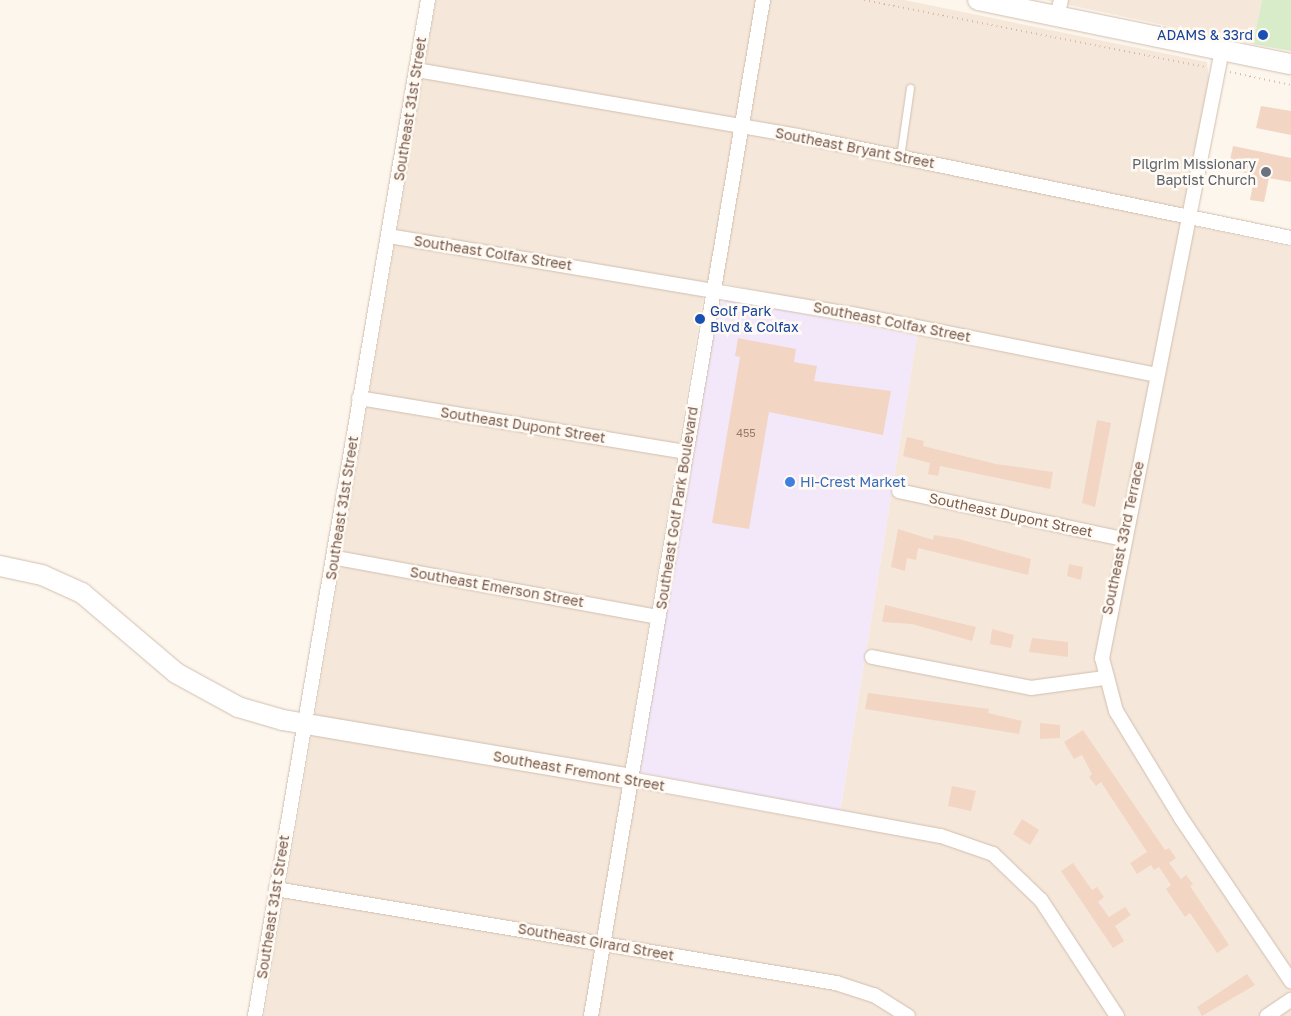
<!DOCTYPE html>
<html>
<head>
<meta charset="utf-8">
<style>
  body { margin:0 }
  #map { position:relative; width:1291px; height:1016px; overflow:hidden; background:#fdf6ec; font-family:"Golos Text",sans-serif }
  div>[style] { position:absolute }
  .residential>* { inset:0; background:#f5e8da }
  .education>* { inset:0; background:#f3e8fa }
  .green>* { inset:0; background:#d8ecc9 }
  .building>* { inset:0; background:#f3d5c3 }
  .path>* { height:2px; margin-top:-1px; transform-origin:0; background:repeating-linear-gradient(90deg,#d9b8a5 0 1px,transparent 0 5px) }
  .roads { filter:drop-shadow(0 0 1px #d1beb0) drop-shadow(0 0 1px #d1beb0) }
  .lane>* { height:7px; margin:-3.5px; padding:0 3.5px; transform-origin:3.5px; border-radius:3.5px; background:#fff }
  .street>* { height:14px; margin:-7px; padding:0 7px; transform-origin:7px; border-radius:7px; background:#fff }
  .secondary>* { height:20px; margin:-10px; padding:0 10px; transform-origin:10px; border-radius:10px; background:#fff }
  .dots>* { width:14px; height:14px; translate:-50% -50%; box-sizing:border-box; border:2px solid #fffaf3; border-radius:50% }
  span { translate:-50% -50%; white-space:nowrap; text-align:center; line-height:1.15; -webkit-text-stroke:5px #fffaf3; paint-order:stroke }
  .number-label { font-size:11px; color:#987a6a }
  .number-label span { -webkit-text-stroke-width:0 }
  .transit-label { font-size:14px; color:#164399 }
  .right { translate:-100% -50%; text-align:right }
  .left { translate:0 -50%; text-align:left }
  .street-label { font-size:14px; color:#7a5c4d }
  .worship-label { font-size:14px; color:#5b616d }
  .shop-label { font-size:14px; color:#366cbe }
</style>
</head>
<body>
<div id="map">
  <div class="residential">
    <i style="clip-path:polygon(evenodd,436px 0,904px 0,1207px 62px,1209px 80px,1180px 223px,1291px 247px,1291px 1016px,264px 1016px,436px 0,706px 280px,919px 323px,838px 825px,622px 786px,706px 280px)"></i>
    <i style="clip-path:polygon(1045px 0,1262px 0,1253px 44px)"></i>
  </div>
  <div class="education">
    <i style="clip-path:polygon(727px 299px,917px 336px,840px 812px,640px 772px,716px 307px)"></i>
  </div>
  <div class="green">
    <i style="clip-path:polygon(1262px 0,1291px 0,1291px 51px,1253px 44px)"></i>
  </div>
  <div class="building">
    <i style="clip-path:polygon(1261px 106px,1291px 111px,1291px 135px,1256px 128px)"></i>
    <i style="clip-path:polygon(1233px 146px,1291px 158px,1291px 182px,1269px 178px,1264px 202px,1250px 200px,1255px 175px,1228px 169px)"></i>
    <i style="clip-path:polygon(738px 338px,796px 349px,794px 362px,817px 366px,814px 381px,891px 391px,883px 435px,769px 412px,749px 529px,712px 523px,740px 357px,735px 356px)"></i>
    <i style="clip-path:polygon(1097px 420px,1111px 423px,1095px 507px,1082px 503px)"></i>
    <i style="clip-path:polygon(907px 437px,924px 441px,923px 446px,996px 464px,1053px 472px,1050px 489px,940px 466px,938px 476px,928px 474px,930px 463px,903px 456px)"></i>
    <i style="clip-path:polygon(898px 529px,933px 540px,934px 535px,959px 539px,1031px 559px,1028px 575px,918px 548px,916px 560px,907px 558px,905px 571px,891px 567px)"></i>
    <i style="clip-path:polygon(1069px 564px,1083px 567px,1081px 580px,1067px 576px)"></i>
    <i style="clip-path:polygon(885px 605px,976px 627px,972px 641px,912px 624px,882px 622px)"></i>
    <i style="clip-path:polygon(992px 629px,1014px 635px,1011px 648px,990px 644px)"></i>
    <i style="clip-path:polygon(1032px 638px,1068px 642px,1068px 657px,1029px 652px)"></i>
    <i style="clip-path:polygon(868px 693px,989px 709px,988px 713px,1022px 721px,1019px 734px,865px 709px)"></i>
    <i style="clip-path:polygon(1040px 723px,1060px 725px,1060px 738px,1040px 739px)"></i>
    <i style="clip-path:polygon(1083px 730px,1165px 850px,1169px 848px,1176px 858px,1169px 863px,1181px 879px,1186px 875px,1193px 884px,1190px 886px,1229px 945px,1217px 953px,1190px 913px,1185px 917px,1166px 889px,1171px 885px,1159px 867px,1154px 870px,1151px 865px,1137px 874px,1130px 863px,1147px 852px,1101px 782px,1096px 786px,1089px 777px,1092px 774px,1082px 755px,1074px 759px,1064px 742px)"></i>
    <i style="clip-path:polygon(952px 786px,976px 791px,971px 811px,948px 806px)"></i>
    <i style="clip-path:polygon(1022px 819px,1039px 830px,1030px 845px,1013px 834px)"></i>
    <i style="clip-path:polygon(1073px 863px,1092px 890px,1097px 887px,1104px 897px,1098px 902px,1109px 917px,1125px 907px,1131px 915px,1115px 926px,1124px 941px,1113px 948px,1061px 871px)"></i>
    <i style="clip-path:polygon(1247px 974px,1255px 985px,1202px 1016px,1197px 1007px)"></i>
  </div>
  <div class="path">
    <i style="left:864px;top:0;width:348px;rotate:11.1deg"></i>
    <i style="left:1230px;top:72px;width:62px;rotate:12deg"></i>
  </div>
  <div class="roads">
    <div class="lane">
      <i style="left:900px;top:157px;width:70px;rotate:-81.8deg"></i>
    </div>
    <div class="street">
      <i style="left:1057px;top:16px;width:16px;rotate:-76deg"></i>
      <i style="left:1222px;top:50px;width:620px;rotate:101.16deg"></i>
      <i style="left:1102px;top:658px;width:55px;rotate:75.2deg"></i>
      <i style="left:1116px;top:711px;width:125px;rotate:58.7deg"></i>
      <i style="left:1181px;top:818px;width:197px;rotate:56deg"></i>
      <i style="left:417px;top:70px;width:387px;rotate:9.8deg"></i>
      <i style="left:798px;top:136px;width:503px;rotate:11.69deg"></i>
      <i style="left:389px;top:236px;width:470px;rotate:9.6deg"></i>
      <i style="left:852px;top:314px;width:311px;rotate:11.3deg"></i>
      <i style="left:359px;top:398px;width:331px;rotate:9.4deg"></i>
      <i style="left:899px;top:491px;width:229px;rotate:12.1deg"></i>
      <i style="left:336px;top:558px;width:328px;rotate:10.4deg"></i>
      <i style="left:872px;top:657px;width:162px;rotate:11deg"></i>
      <i style="left:1031px;top:688px;width:74px;rotate:-7.8deg"></i>
      <i style="left:630px;top:779px;width:316px;rotate:10.4deg"></i>
      <i style="left:941px;top:836px;width:55px;rotate:19.1deg"></i>
      <i style="left:993px;top:854px;width:66px;rotate:43.8deg"></i>
      <i style="left:1041px;top:900px;width:139px;rotate:56.8deg"></i>
      <i style="left:276px;top:889px;width:568px;rotate:9.53deg"></i>
      <i style="left:836px;top:983px;width:40px;rotate:18deg"></i>
      <i style="left:874px;top:995px;width:40px;rotate:32deg"></i>
      <i style="left:255px;top:1016px;width:1031px;rotate:-80.34deg"></i>
      <i style="left:591px;top:1016px;width:1030px;rotate:-80.39deg"></i>
      <i style="left:1267px;top:1016px;width:29px;rotate:-34deg"></i>
    </div>
    <div class="secondary">
      <i style="left:978px;top:0;width:319px;rotate:11.6deg"></i>
      <i style="left:0;top:566px;width:43px;rotate:12.1deg"></i>
      <i style="left:42px;top:575px;width:44px;rotate:24.2deg"></i>
      <i style="left:82px;top:593px;width:123px;rotate:40.4deg"></i>
      <i style="left:176px;top:673px;width:71px;rotate:28.7deg"></i>
      <i style="left:238px;top:707px;width:47px;rotate:16.1deg"></i>
      <i style="left:283px;top:720px;width:352px;rotate:9.6deg"></i>
    </div>
  </div>
  <div class="dots">
    <i style="left:1263px;top:35px;background:#1a4fb4"></i>
    <i style="left:1266px;top:172px;background:#6b7280"></i>
    <i style="left:700px;top:319px;background:#1a4fb4"></i>
    <i style="left:790px;top:482px;background:#3f7fe0"></i>
  </div>
  <div class="number-label">
    <span style="left:746px;top:433px">455</span>
  </div>
  <div class="transit-label">
    <span class="right" style="left:1253px;top:35px">ADAMS &amp; 33rd</span>
    <span class="left" style="left:710px;top:319px">Golf Park<br>Blvd &amp; Colfax</span>
  </div>
  <div class="street-label">
    <span style="left:410px;top:109px;rotate:-81deg">Southeast 31st Street</span>
    <span style="left:855px;top:148px;rotate:11deg">Southeast Bryant Street</span>
    <span style="left:493px;top:253px;rotate:9deg">Southeast Colfax Street</span>
    <span style="left:892px;top:322px;rotate:11deg">Southeast Colfax Street</span>
    <span style="left:523px;top:425px;rotate:9deg">Southeast Dupont Street</span>
    <span style="left:342px;top:508px;rotate:-81deg">Southeast 31st Street</span>
    <span style="left:677px;top:508px;rotate:-81deg">Southeast Golf Park Boulevard</span>
    <span style="left:1011px;top:515px;rotate:12deg">Southeast Dupont Street</span>
    <span style="left:1123px;top:538px;rotate:-78deg">Southeast 33rd Terrace</span>
    <span style="left:497px;top:587px;rotate:10deg">Southeast Emerson Street</span>
    <span style="left:579px;top:771px;rotate:10deg">Southeast Fremont Street</span>
    <span style="left:273px;top:907px;rotate:-81deg">Southeast 31st Street</span>
    <span style="left:596px;top:942px;rotate:10deg">Southeast Girard Street</span>
  </div>
  <div class="worship-label">
    <span class="right" style="left:1256px;top:172px">Pilgrim Missionary<br>Baptist Church</span>
  </div>
  <div class="shop-label">
    <span class="left" style="left:800px;top:482px">Hi-Crest Market</span>
  </div>
</div>
</body>
</html>
